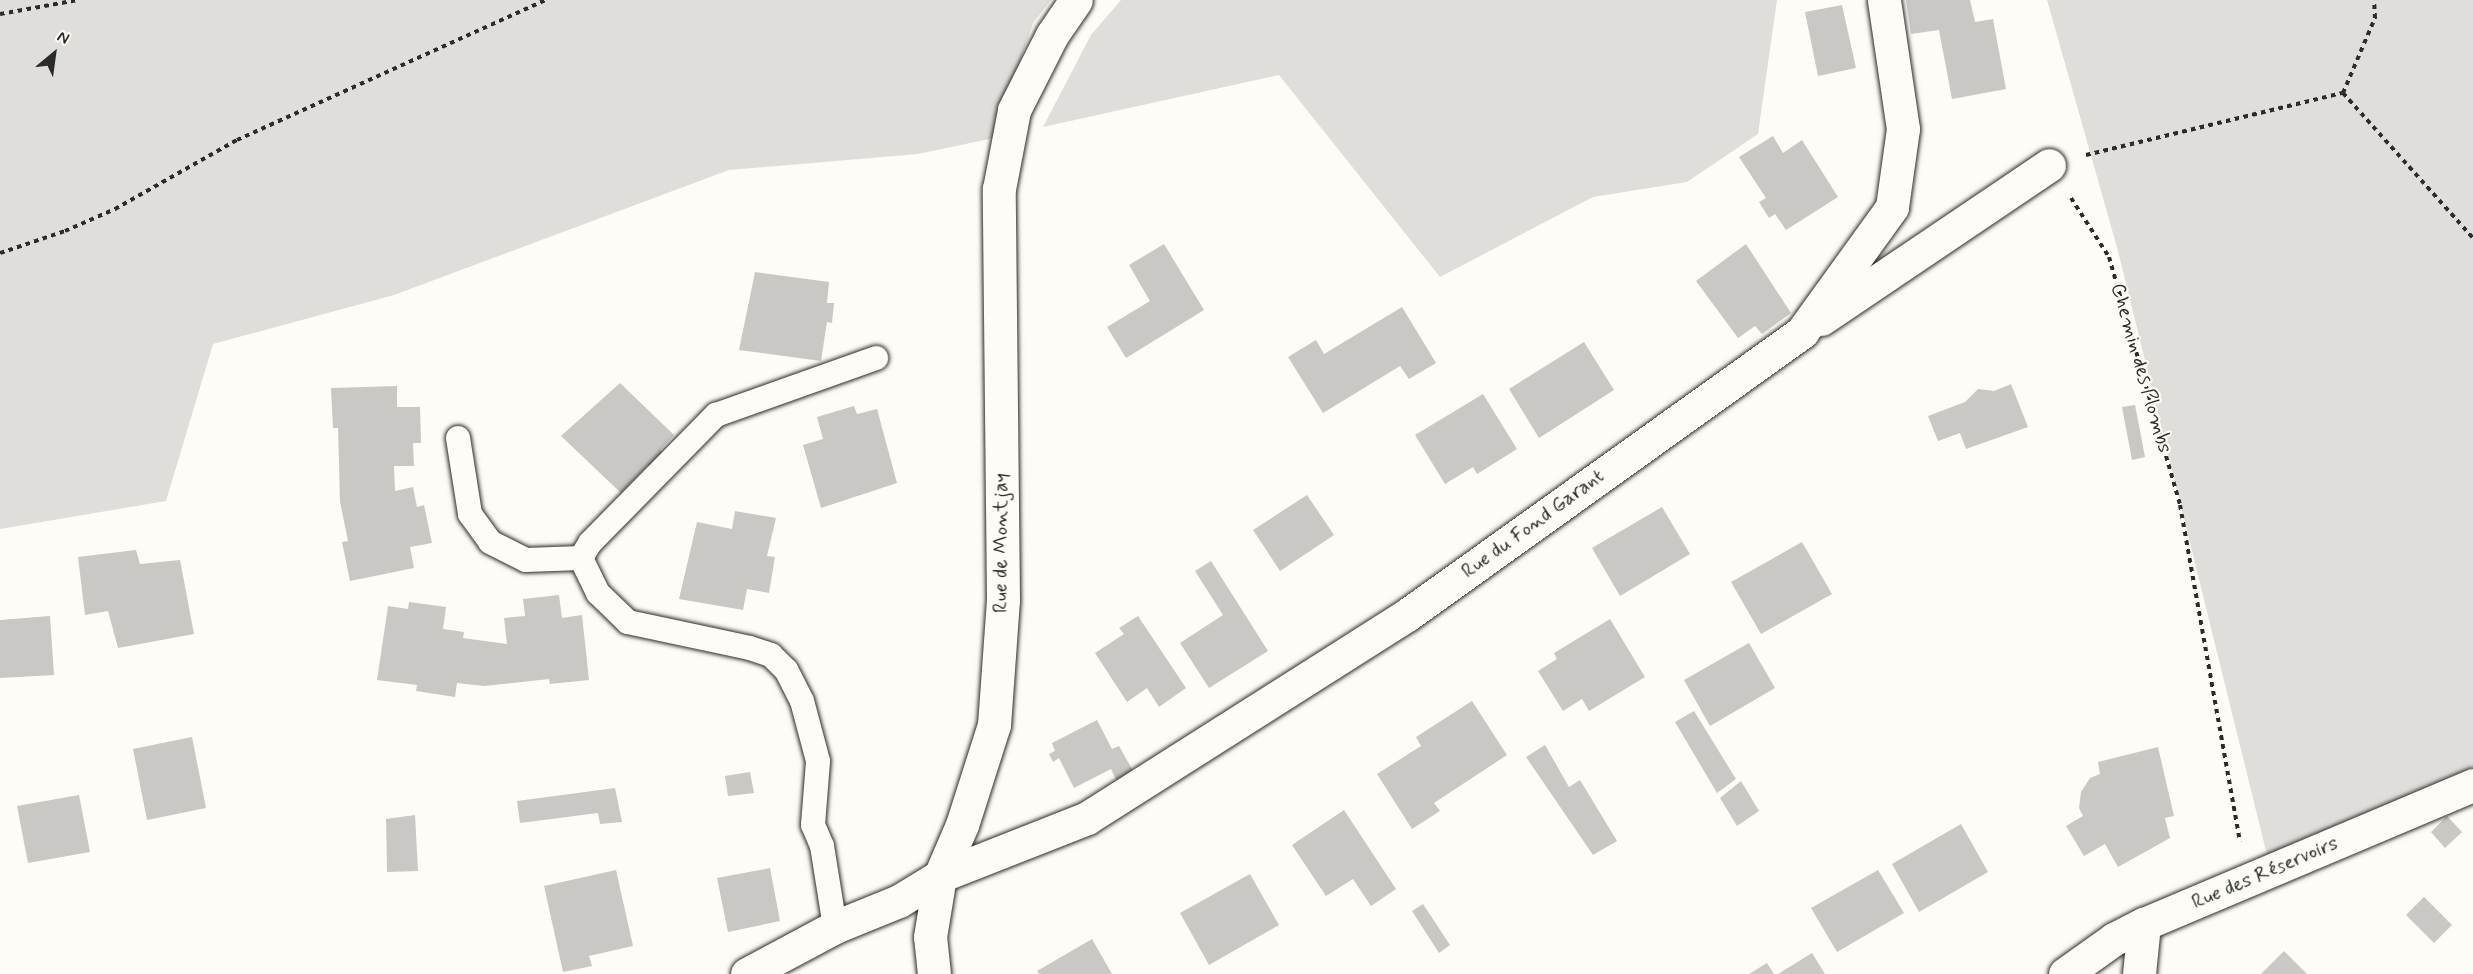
<!DOCTYPE html>
<html>
<head>
<meta charset="utf-8">
<style>
  body { margin:0 }
  #map { position:relative; width:2473px; height:974px; overflow:hidden; background:#fdfcf7; font-family:Mynerve,sans-serif }
  div>[style] { position:absolute }
  .green>* { inset:0; background:#dfdeda }
  .building>* { inset:0; background:#c9c8c4 }
  .path>* { height:4px; margin-top:-2px; transform-origin:0; background:repeating-linear-gradient(90deg,#2b2b2b 0 4.5px,transparent 0 9px) }
  .roads { filter:drop-shadow(0 0 2px #2b2b2b) drop-shadow(0 0 2px #2b2b2b) }
  .service>* { height:24px; margin:-12px; padding:0 12px; transform-origin:12px; border-radius:12px; background:#fdfcf7 }
  .minor>* { height:33px; margin:-16.5px; padding:0 16.5px; transform-origin:16.5px; border-radius:16.5px; background:#fdfcf7 }
  span { translate:-50% -50%; white-space:nowrap; text-align:center; line-height:1.15; -webkit-text-stroke:4.5px #fdfcf7; paint-order:stroke }
  .street-label { font-size:20px; color:#2b2b2b }
  .north { position:absolute; left:24px; top:24px; width:60px; height:60px; -webkit-text-stroke:4px #fdfcf7; paint-order:stroke; rotate:29deg; font-size:16px; font-weight:700; line-height:24px; text-align:center; color:#2b2b2b }
  .north::after { content:''; display:block; margin:auto; width:21px; height:27px; background:#2b2b2b; clip-path:polygon(50% 0,100% 100%,50% 72%,0 100%) }
</style>
</head>
<body>
<div id="map">
  <div class="green">
    <i style="clip-path:polygon(0 0,1051px 0,1033px 23px,994px 138px,918px 154px,729px 170px,394px 295px,213px 344px,166px 501px,0 529px)"></i>
    <i style="clip-path:polygon(1121px 0,1777px 0,1758px 134px,1687px 182px,1593px 197px,1440px 277px,1279px 75px,1043px 127px,1091px 35px)"></i>
    <i style="clip-path:polygon(2047px 0,2473px 0,2473px 767px,2267px 855px,2118px 251px)"></i>
  </div>
  <div class="building">
    <i style="clip-path:polygon(1906px 0,1970px 0,1975px 22px,1993px 19px,2006px 89px,1952px 99px,1939px 30px,1911px 34px)"></i>
    <i style="clip-path:polygon(1842px 5px,1856px 68px,1818px 76px,1805px 12px)"></i>
    <i style="clip-path:polygon(1773px 136px,1783px 153px,1802px 140px,1838px 197px,1786px 230px,1775px 214px,1769px 218px,1759px 202px,1766px 198px,1739px 157px)"></i>
    <i style="clip-path:polygon(1164px 244px,1204px 310px,1126px 358px,1107px 327px,1150px 301px,1129px 265px)"></i>
    <i style="clip-path:polygon(1746px 244px,1791px 313px,1762px 334px,1755px 326px,1738px 338px,1696px 281px)"></i>
    <i style="clip-path:polygon(755px 272px,829px 282px,827px 303px,834px 303px,832px 323px,827px 322px,821px 361px,739px 350px)"></i>
    <i style="clip-path:polygon(1402px 307px,1436px 363px,1409px 379px,1400px 366px,1323px 413px,1288px 357px,1316px 340px,1324px 354px)"></i>
    <i style="clip-path:polygon(1584px 342px,1614px 390px,1539px 438px,1509px 389px)"></i>
    <i style="clip-path:polygon(620px 383px,674px 435px,660px 450px,666px 455px,652px 469px,648px 465px,621px 493px,561px 436px)"></i>
    <i style="clip-path:polygon(2011px 384px,2028px 427px,1966px 449px,1960px 433px,1938px 441px,1928px 416px,1965px 402px,1978px 389px,1994px 391px)"></i>
    <i style="clip-path:polygon(397px 386px,397px 407px,420px 407px,421px 443px,413px 443px,414px 466px,394px 466px,395px 491px,413px 487px,417px 507px,424px 505px,432px 543px,410px 547px,414px 568px,350px 581px,342px 542px,348px 541px,340px 502px,338px 428px,333px 428px,331px 388px)"></i>
    <i style="clip-path:polygon(1483px 394px,1517px 449px,1477px 474px,1473px 467px,1445px 484px,1415px 435px)"></i>
    <i style="clip-path:polygon(2135px 405px,2145px 457px,2132px 460px,2122px 407px)"></i>
    <i style="clip-path:polygon(854px 406px,857px 414px,877px 409px,897px 483px,821px 508px,803px 445px,823px 439px,817px 417px)"></i>
    <i style="clip-path:polygon(1307px 495px,1334px 535px,1280px 571px,1253px 530px)"></i>
    <i style="clip-path:polygon(1662px 507px,1690px 554px,1620px 596px,1592px 548px)"></i>
    <i style="clip-path:polygon(735px 511px,776px 518px,767px 556px,775px 557px,769px 593px,747px 589px,743px 610px,679px 599px,697px 522px,732px 529px)"></i>
    <i style="clip-path:polygon(1802px 542px,1832px 594px,1761px 634px,1731px 582px)"></i>
    <i style="clip-path:polygon(136px 550px,140px 564px,180px 560px,194px 634px,118px 648px,108px 611px,85px 615px,78px 557px)"></i>
    <i style="clip-path:polygon(1211px 561px,1268px 651px,1209px 688px,1180px 643px,1223px 615px,1195px 571px)"></i>
    <i style="clip-path:polygon(559px 595px,562px 618px,582px 615px,589px 680px,550px 684px,549px 679px,484px 686px,457px 683px,455px 697px,416px 691px,417px 685px,377px 680px,388px 606px,408px 609px,409px 602px,446px 607px,443px 629px,464px 632px,463px 638px,507px 644px,504px 618px,525px 616px,523px 599px)"></i>
    <i style="clip-path:polygon(50px 616px,54px 675px,0 678px,0 620px)"></i>
    <i style="clip-path:polygon(1138px 616px,1186px 688px,1159px 707px,1147px 688px,1127px 702px,1095px 653px,1124px 634px,1119px 628px)"></i>
    <i style="clip-path:polygon(1610px 619px,1645px 677px,1589px 711px,1582px 699px,1563px 711px,1538px 671px,1557px 659px,1554px 653px)"></i>
    <i style="clip-path:polygon(1749px 643px,1775px 688px,1710px 726px,1684px 680px)"></i>
    <i style="clip-path:polygon(1472px 701px,1507px 755px,1434px 803px,1440px 811px,1412px 829px,1377px 774px,1421px 746px,1416px 737px)"></i>
    <i style="clip-path:polygon(1694px 711px,1736px 779px,1717px 793px,1675px 722px)"></i>
    <i style="clip-path:polygon(1097px 720px,1112px 749px,1119px 746px,1136px 776px,1118px 784px,1111px 769px,1074px 788px,1059px 758px,1053px 762px,1049px 754px,1055px 751px,1052px 743px)"></i>
    <i style="clip-path:polygon(192px 737px,206px 808px,147px 820px,133px 749px)"></i>
    <i style="clip-path:polygon(1545px 745px,1569px 787px,1580px 780px,1617px 841px,1593px 855px,1526px 757px)"></i>
    <i style="clip-path:polygon(2158px 747px,2174px 816px,2165px 818px,2170px 838px,2118px 867px,2105px 844px,2084px 856px,2066px 826px,2083px 816px,2079px 808px,2081px 792px,2090px 778px,2100px 774px,2098px 762px)"></i>
    <i style="clip-path:polygon(750px 772px,754px 793px,728px 796px,725px 776px)"></i>
    <i style="clip-path:polygon(1741px 781px,1759px 811px,1737px 826px,1720px 798px)"></i>
    <i style="clip-path:polygon(615px 788px,622px 822px,600px 824px,598px 813px,520px 823px,517px 801px)"></i>
    <i style="clip-path:polygon(79px 795px,90px 852px,28px 863px,17px 806px)"></i>
    <i style="clip-path:polygon(1344px 810px,1396px 889px,1371px 906px,1353px 879px,1326px 896px,1292px 845px)"></i>
    <i style="clip-path:polygon(415px 815px,418px 871px,387px 872px,386px 819px)"></i>
    <i style="clip-path:polygon(2447px 816px,2462px 832px,2445px 848px,2431px 832px)"></i>
    <i style="clip-path:polygon(1961px 824px,1988px 872px,1919px 912px,1892px 864px)"></i>
    <i style="clip-path:polygon(770px 868px,780px 921px,728px 932px,717px 878px)"></i>
    <i style="clip-path:polygon(616px 870px,633px 946px,589px 956px,592px 966px,563px 972px,544px 886px)"></i>
    <i style="clip-path:polygon(1878px 870px,1904px 913px,1837px 952px,1811px 908px)"></i>
    <i style="clip-path:polygon(1250px 874px,1279px 925px,1209px 965px,1180px 913px)"></i>
    <i style="clip-path:polygon(2424px 897px,2452px 925px,2434px 943px,2406px 915px)"></i>
    <i style="clip-path:polygon(1423px 904px,1450px 945px,1439px 953px,1412px 911px)"></i>
    <i style="clip-path:polygon(1092px 939px,1112px 974px,1039px 974px,1037px 971px)"></i>
    <i style="clip-path:polygon(2284px 951px,2307px 974px,2261px 974px)"></i>
    <i style="clip-path:polygon(1812px 953px,1825px 974px,1778px 974px)"></i>
    <i style="clip-path:polygon(1767px 963px,1774px 974px,1749px 974px)"></i>
  </div>
  <div class="path">
    <i style="left:0;top:14px;width:79px;rotate:-10.2deg"></i>
    <i style="left:2343px;top:93px;width:82px;rotate:-66.9deg"></i>
    <i style="left:2375px;top:18px;width:18px;rotate:-93deg"></i>
    <i style="left:2086px;top:155px;width:264px;rotate:-13.6deg"></i>
    <i style="left:2343px;top:93px;width:195px;rotate:48.1deg"></i>
    <i style="left:2071px;top:198px;width:70px;rotate:57.2deg"></i>
    <i style="left:2109px;top:257px;width:258px;rotate:74deg"></i>
    <i style="left:2180px;top:505px;width:342px;rotate:79.9deg"></i>
    <i style="left:0;top:253px;width:69px;rotate:-18.7deg"></i>
    <i style="left:65px;top:231px;width:55px;rotate:-23.7deg"></i>
    <i style="left:115px;top:209px;width:140px;rotate:-29.5deg"></i>
    <i style="left:237px;top:140px;width:339px;rotate:-24.4deg"></i>
  </div>
  <div class="roads">
    <div class="service">
      <i style="left:458px;top:438px;width:77px;rotate:81deg"></i>
      <i style="left:470px;top:514px;width:34px;rotate:54deg"></i>
      <i style="left:490px;top:542px;width:40px;rotate:26.6deg"></i>
      <i style="left:526px;top:560px;width:55px;rotate:-2.1deg"></i>
      <i style="left:835px;top:927px;width:82px;rotate:-99.1deg"></i>
      <i style="left:822px;top:846px;width:23px;rotate:-113deg"></i>
      <i style="left:813px;top:825px;width:64px;rotate:-85.5deg"></i>
      <i style="left:818px;top:761px;width:62px;rotate:-104.9deg"></i>
      <i style="left:802px;top:701px;width:35px;rotate:-117deg"></i>
      <i style="left:786px;top:670px;width:21px;rotate:-135deg"></i>
      <i style="left:771px;top:655px;width:22px;rotate:-162deg"></i>
      <i style="left:750px;top:648px;width:125px;rotate:-168deg"></i>
      <i style="left:628px;top:622px;width:42px;rotate:-136deg"></i>
      <i style="left:598px;top:593px;width:39px;rotate:-116deg"></i>
      <i style="left:581px;top:558px;width:17px;rotate:-59deg"></i>
      <i style="left:590px;top:543px;width:180px;rotate:-45.5deg"></i>
      <i style="left:716px;top:415px;width:170px;rotate:-19.6deg"></i>
    </div>
    <div class="minor">
      <i style="left:1821px;top:319px;width:275px;rotate:-34deg"></i>
      <i style="left:747px;top:974px;width:100px;rotate:-28.1deg"></i>
      <i style="left:835px;top:927px;width:69px;rotate:-22.1deg"></i>
      <i style="left:899px;top:901px;width:48px;rotate:-31.4deg"></i>
      <i style="left:940px;top:876px;width:158px;rotate:-21.5deg"></i>
      <i style="left:1087px;top:818px;width:379px;rotate:-32.4deg"></i>
      <i style="left:1407px;top:615px;width:486px;rotate:-35.6deg"></i>
      <i style="left:1802px;top:332px;width:154px;rotate:-54.2deg"></i>
      <i style="left:1892px;top:207px;width:79px;rotate:-82deg"></i>
      <i style="left:1903px;top:129px;width:130px;rotate:-98.4deg"></i>
      <i style="left:934px;top:974px;width:37px;rotate:-96deg"></i>
      <i style="left:930px;top:937px;width:62px;rotate:-80.7deg"></i>
      <i style="left:940px;top:876px;width:56px;rotate:-66.7deg"></i>
      <i style="left:962px;top:825px;width:105px;rotate:-72.3deg"></i>
      <i style="left:994px;top:725px;width:125px;rotate:-85.9deg"></i>
      <i style="left:1003px;top:600px;width:411px;rotate:-90.6deg"></i>
      <i style="left:999px;top:189px;width:80px;rotate:-79.2deg"></i>
      <i style="left:1014px;top:110px;width:84px;rotate:-63.1deg"></i>
      <i style="left:1052px;top:35px;width:42px;rotate:-55.6deg"></i>
      <i style="left:2065px;top:974px;width:60px;rotate:-35.5deg"></i>
      <i style="left:2114px;top:939px;width:34px;rotate:-27deg"></i>
      <i style="left:2144px;top:924px;width:357px;rotate:-22.9deg"></i>
      <i style="left:2139px;top:974px;width:50px;rotate:-84.3deg"></i>
    </div>
  </div>
  <div class="street-label">
    <span style="left:2141px;top:368px;rotate:74deg">Chemin des Plombs</span>
    <span style="left:1533px;top:524px;rotate:-36deg">Rue du Fond Garant</span>
    <span style="left:1001px;top:543px;rotate:-90deg">Rue de Montjay</span>
    <span style="left:2265px;top:873px;rotate:-23deg">Rue des Réservoirs</span>
  </div>
  <div class="north">N</div>
</div>
</body>
</html>
